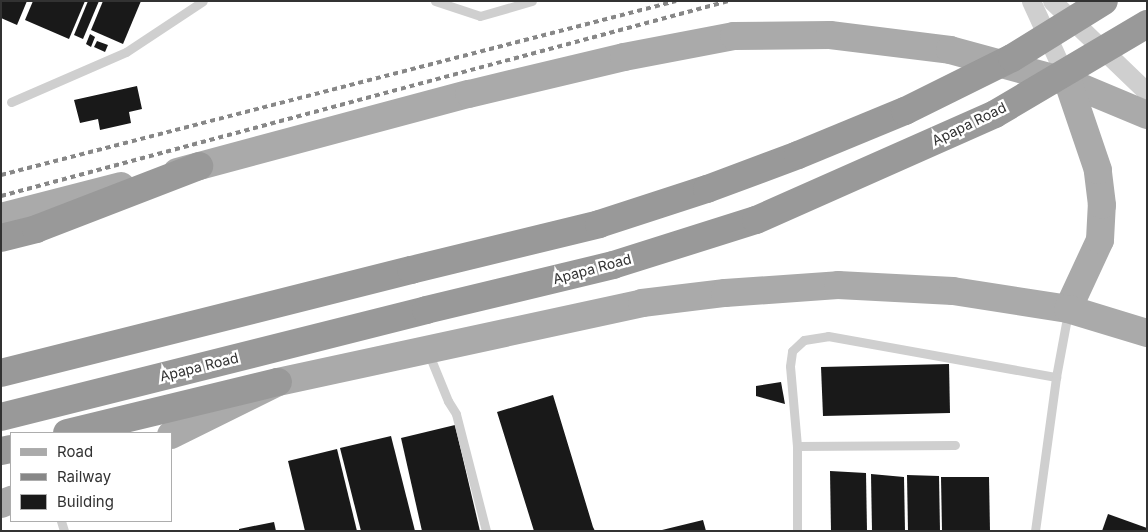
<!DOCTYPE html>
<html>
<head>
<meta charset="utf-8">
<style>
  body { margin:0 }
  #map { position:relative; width:1148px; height:532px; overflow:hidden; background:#fff; font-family:Inter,sans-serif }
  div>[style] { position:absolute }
  .building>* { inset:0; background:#191919 }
  .lane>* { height:9px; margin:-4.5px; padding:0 4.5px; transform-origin:4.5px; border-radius:4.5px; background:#cfcfcf }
  .street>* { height:19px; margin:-9.5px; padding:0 9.5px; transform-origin:9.5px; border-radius:9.5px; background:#cfcfcf }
  .primary>* { height:28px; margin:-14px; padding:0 14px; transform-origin:14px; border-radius:14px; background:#aaa }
  .highway>* { height:28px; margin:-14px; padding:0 14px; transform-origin:14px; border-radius:14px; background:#999 }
  .rail>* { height:4px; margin-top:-2px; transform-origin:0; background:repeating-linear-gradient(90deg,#878787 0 5px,transparent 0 9px) }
  .highway-bridge>* { height:28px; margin:-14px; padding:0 14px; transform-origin:14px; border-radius:14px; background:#999 }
  span { translate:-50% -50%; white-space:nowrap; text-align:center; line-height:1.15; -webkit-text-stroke:5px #fff; paint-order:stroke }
  .street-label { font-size:14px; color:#323232 }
  .frame { position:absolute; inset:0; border:2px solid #323232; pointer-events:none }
  .legend { position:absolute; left:10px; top:432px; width:162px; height:90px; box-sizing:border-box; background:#fff; border:1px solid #adadad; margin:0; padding:6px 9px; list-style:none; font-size:15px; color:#323232 }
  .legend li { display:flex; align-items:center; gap:10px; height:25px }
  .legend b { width:25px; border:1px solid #adadad }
</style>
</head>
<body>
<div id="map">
  <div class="building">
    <i style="clip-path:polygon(1px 1px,27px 1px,17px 25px,1px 18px)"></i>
    <i style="clip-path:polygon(33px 1px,85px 1px,69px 39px,25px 20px)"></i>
    <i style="clip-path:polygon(88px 1px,99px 1px,83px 39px,74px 35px)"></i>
    <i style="clip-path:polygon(103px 1px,141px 1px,123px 44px,91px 30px)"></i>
    <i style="clip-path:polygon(90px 34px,95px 37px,91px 47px,86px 44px)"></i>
    <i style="clip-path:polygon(97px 41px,108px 45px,105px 52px,94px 47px)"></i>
    <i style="clip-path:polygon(137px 86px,142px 109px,129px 112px,131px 123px,100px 130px,98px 119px,80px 123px,74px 100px)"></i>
    <i style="clip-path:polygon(949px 364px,950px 413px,823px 416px,821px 367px)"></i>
    <i style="clip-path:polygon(781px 382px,785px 404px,756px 396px,756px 386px)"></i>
    <i style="clip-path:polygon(553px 395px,593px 527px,595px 531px,534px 531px,497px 412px)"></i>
    <i style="clip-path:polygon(455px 425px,480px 531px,422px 531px,401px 438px)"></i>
    <i style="clip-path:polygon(391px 436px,415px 531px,361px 531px,340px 448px)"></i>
    <i style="clip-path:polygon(337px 449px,357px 531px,305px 531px,288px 461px)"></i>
    <i style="clip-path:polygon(830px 471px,866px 473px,867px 531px,831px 531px)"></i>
    <i style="clip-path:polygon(871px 474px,904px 477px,905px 531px,872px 531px)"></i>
    <i style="clip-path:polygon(907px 475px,939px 476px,940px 531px,908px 531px)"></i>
    <i style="clip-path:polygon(941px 477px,989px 477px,990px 531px,942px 531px)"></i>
    <i style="clip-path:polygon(1108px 514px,1147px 528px,1147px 531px,1102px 531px)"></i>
    <i style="clip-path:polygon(703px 520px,706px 531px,662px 531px,662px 530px)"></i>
    <i style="clip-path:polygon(274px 522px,276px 531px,239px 531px,239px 529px)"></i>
  </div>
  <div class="lane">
    <i style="left:435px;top:1px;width:47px;rotate:18.4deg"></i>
    <i style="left:480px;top:16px;width:54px;rotate:-16.1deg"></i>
    <i style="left:11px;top:102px;width:125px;rotate:-23.5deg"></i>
    <i style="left:126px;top:52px;width:92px;rotate:-33.5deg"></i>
    <i style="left:428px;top:352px;width:53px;rotate:67.8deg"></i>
    <i style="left:448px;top:401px;width:15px;rotate:58deg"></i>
    <i style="left:456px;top:414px;width:121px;rotate:75.6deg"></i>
    <i style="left:797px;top:446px;width:158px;rotate:-0.4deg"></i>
    <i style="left:61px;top:521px;width:10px;rotate:73deg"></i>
    <i style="left:797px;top:531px;width:85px;rotate:-90deg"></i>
    <i style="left:797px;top:446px;width:80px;rotate:-95deg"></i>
    <i style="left:790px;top:366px;width:15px;rotate:-82deg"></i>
    <i style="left:792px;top:351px;width:16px;rotate:-43deg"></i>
    <i style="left:804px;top:340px;width:24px;rotate:-9deg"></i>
    <i style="left:828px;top:336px;width:232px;rotate:10.2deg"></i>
    <i style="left:1056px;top:377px;width:66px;rotate:-79.5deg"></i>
    <i style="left:1035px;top:531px;width:155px;rotate:-82.2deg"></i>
  </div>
  <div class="street">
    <i style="left:1031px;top:1px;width:89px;rotate:65.4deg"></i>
    <i style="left:1052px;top:1px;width:132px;rotate:43.8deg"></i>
  </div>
  <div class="primary">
    <i style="left:177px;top:172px;width:302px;rotate:-15deg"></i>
    <i style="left:469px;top:94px;width:159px;rotate:-13.4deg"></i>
    <i style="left:624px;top:57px;width:112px;rotate:-10.8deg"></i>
    <i style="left:734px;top:36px;width:96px;rotate:-0.6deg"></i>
    <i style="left:830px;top:35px;width:121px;rotate:7.1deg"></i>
    <i style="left:950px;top:50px;width:122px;rotate:15.2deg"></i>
    <i style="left:1068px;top:82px;width:86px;rotate:22.7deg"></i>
    <i style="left:1px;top:217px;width:124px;rotate:-14.5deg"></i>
    <i style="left:1068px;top:309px;width:76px;rotate:-65.1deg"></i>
    <i style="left:1100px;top:240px;width:35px;rotate:-87deg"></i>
    <i style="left:1102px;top:205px;width:35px;rotate:-97deg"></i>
    <i style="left:1098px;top:170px;width:93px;rotate:-108.8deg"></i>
    <i style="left:171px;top:435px;width:119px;rotate:-26.4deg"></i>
    <i style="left:278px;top:382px;width:372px;rotate:-12.2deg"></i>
    <i style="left:642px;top:303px;width:84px;rotate:-6.9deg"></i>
    <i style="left:725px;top:293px;width:113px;rotate:-4deg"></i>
    <i style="left:838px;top:285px;width:115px;rotate:3deg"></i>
    <i style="left:953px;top:291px;width:116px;rotate:8.9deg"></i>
    <i style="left:1068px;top:309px;width:83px;rotate:16.9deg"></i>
    <i style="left:1px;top:504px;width:11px;rotate:-22deg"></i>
  </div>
  <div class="highway">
    <i style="left:1px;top:238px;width:36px;rotate:-14deg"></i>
    <i style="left:36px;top:229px;width:175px;rotate:-21.1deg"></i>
    <i style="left:1px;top:373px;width:423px;rotate:-14.1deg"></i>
    <i style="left:1px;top:417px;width:438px;rotate:-14.1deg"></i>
    <i style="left:67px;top:433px;width:217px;rotate:-13.6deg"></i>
    <i style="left:1px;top:451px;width:10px;rotate:-11deg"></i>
  </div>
  <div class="rail">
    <i style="left:1px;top:175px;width:697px;rotate:-14.45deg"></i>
    <i style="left:1px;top:196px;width:753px;rotate:-15.01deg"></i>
  </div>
  <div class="highway-bridge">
    <i style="left:411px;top:270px;width:194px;rotate:-13.7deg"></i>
    <i style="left:599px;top:224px;width:114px;rotate:-18deg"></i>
    <i style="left:707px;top:189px;width:97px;rotate:-20.5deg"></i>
    <i style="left:798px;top:155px;width:116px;rotate:-22.4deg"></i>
    <i style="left:905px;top:111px;width:119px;rotate:-26.4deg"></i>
    <i style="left:1012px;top:58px;width:108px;rotate:-31.8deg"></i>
    <i style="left:426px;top:310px;width:192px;rotate:-13.5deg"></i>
    <i style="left:613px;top:265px;width:150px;rotate:-17.5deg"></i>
    <i style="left:756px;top:220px;width:261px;rotate:-23.9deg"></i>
    <i style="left:995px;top:114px;width:177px;rotate:-30.6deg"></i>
  </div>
  <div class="street-label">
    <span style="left:969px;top:124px;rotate:-26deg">Apapa Road</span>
    <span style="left:592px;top:269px;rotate:-15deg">Apapa Road</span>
    <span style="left:199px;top:367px;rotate:-14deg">Apapa Road</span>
  </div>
  <div class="frame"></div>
  <ul class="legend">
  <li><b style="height:6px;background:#aaa"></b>Road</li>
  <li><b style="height:6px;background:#878787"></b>Railway</li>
  <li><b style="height:14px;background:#191919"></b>Building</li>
  </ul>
</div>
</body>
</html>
